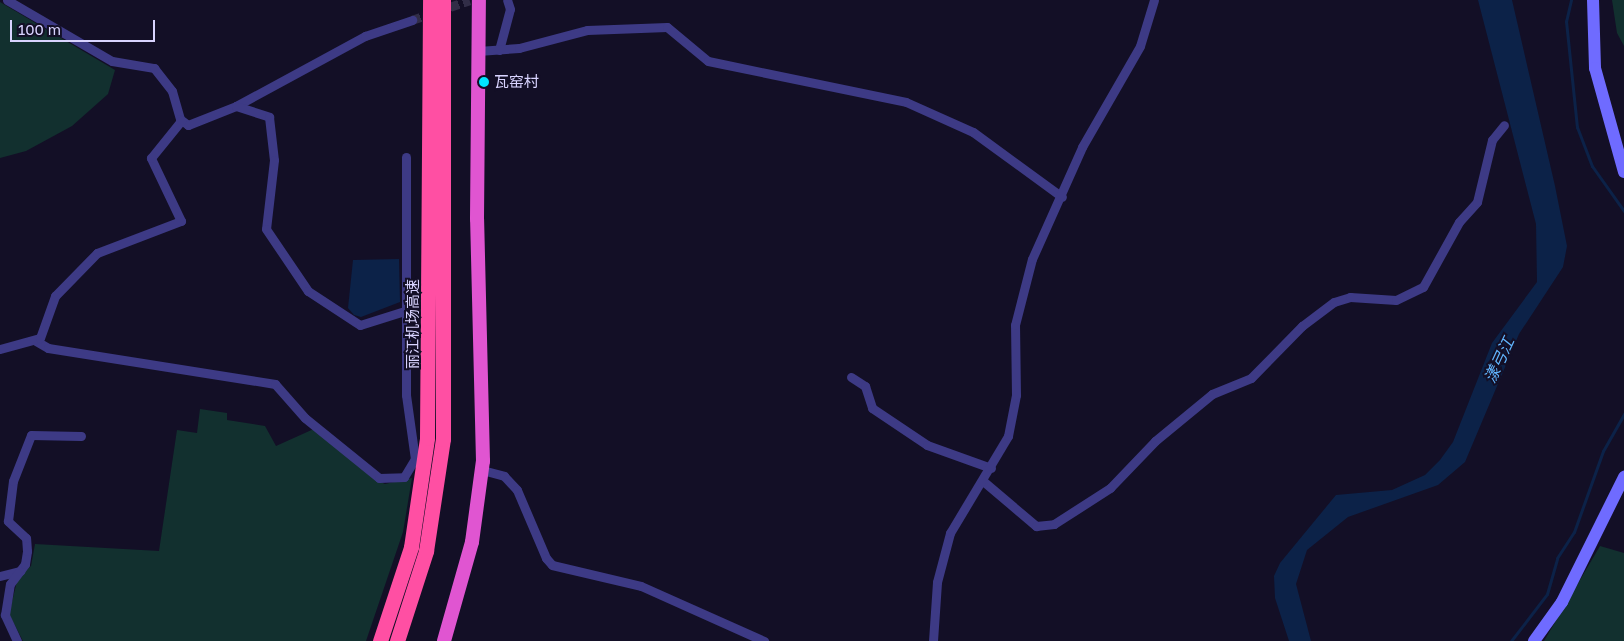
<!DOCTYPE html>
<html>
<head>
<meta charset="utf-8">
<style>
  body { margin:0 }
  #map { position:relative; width:1624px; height:641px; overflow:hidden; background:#130f26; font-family:"Golos Text","Noto Sans SC",sans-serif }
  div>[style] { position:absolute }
  .green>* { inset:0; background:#12302f }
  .water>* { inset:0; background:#0c2248 }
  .stream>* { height:3px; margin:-1.5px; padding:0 1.5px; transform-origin:1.5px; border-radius:1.5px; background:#0c2248 }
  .minor-tunnel>* { height:9px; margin-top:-4.5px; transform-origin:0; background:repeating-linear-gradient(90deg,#312d47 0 9px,transparent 0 13.5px) }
  .minor>* { height:9px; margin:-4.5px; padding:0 4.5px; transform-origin:4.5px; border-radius:4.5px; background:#3d3a85 }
  .secondary>* { height:12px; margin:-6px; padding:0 6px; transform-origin:6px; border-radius:6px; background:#6f6bff }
  .trunk>* { height:14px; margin:-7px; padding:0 7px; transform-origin:7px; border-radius:7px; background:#e055d1 }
  .motorway>* { height:15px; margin:-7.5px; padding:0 7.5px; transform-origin:7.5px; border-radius:7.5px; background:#ff4fa3 }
  .dots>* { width:14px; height:14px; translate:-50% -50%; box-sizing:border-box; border:2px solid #130f26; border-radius:50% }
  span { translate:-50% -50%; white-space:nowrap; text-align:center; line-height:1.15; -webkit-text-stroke:4px #130f26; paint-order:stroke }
  .poi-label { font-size:15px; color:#d9d4ff }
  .left { translate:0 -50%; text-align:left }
  .street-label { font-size:15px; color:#d9d4ff }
  .water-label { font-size:16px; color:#62b6ff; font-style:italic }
  .scale { position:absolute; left:10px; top:20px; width:145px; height:22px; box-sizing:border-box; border:2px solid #d9d4ff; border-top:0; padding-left:6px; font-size:15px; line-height:18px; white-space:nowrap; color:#d9d4ff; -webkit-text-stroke:4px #130f26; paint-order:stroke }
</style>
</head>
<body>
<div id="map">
  <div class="green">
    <i style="clip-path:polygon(1612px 0,1624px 0,1624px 46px,1617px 33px)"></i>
    <i style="clip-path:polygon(0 2px,115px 70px,108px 94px,72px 126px,26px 151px,0 158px)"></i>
    <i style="clip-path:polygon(200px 409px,227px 413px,227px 420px,265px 426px,276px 446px,316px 428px,374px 479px,385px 484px,412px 478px,403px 532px,366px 641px,23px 641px,9px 614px,18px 577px,31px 566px,35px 544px,159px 551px,177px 430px,197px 433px)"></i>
    <i style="clip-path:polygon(1600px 546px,1624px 553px,1624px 641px,1544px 641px)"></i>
  </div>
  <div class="water">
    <i style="clip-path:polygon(1478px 0,1512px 0,1555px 186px,1567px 246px,1563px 267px,1519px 334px,1465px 462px,1438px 485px,1348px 517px,1307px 550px,1296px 584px,1311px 641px,1289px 641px,1275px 598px,1274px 576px,1280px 563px,1336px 495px,1392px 490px,1425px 475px,1440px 460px,1453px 442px,1492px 343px,1537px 282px,1536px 224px)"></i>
    <i style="clip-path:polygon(399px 259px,400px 302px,361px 317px,354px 315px,348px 308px,353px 260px)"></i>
  </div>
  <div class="stream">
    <i style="left:1571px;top:0;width:22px;rotate:103deg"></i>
    <i style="left:1566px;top:21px;width:107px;rotate:84.1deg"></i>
    <i style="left:1577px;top:127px;width:42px;rotate:69deg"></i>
    <i style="left:1592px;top:166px;width:55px;rotate:54.6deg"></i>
    <i style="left:1511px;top:641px;width:59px;rotate:-52.5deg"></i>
    <i style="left:1547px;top:594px;width:37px;rotate:-74deg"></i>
    <i style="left:1557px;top:558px;width:31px;rotate:-57deg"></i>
    <i style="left:1574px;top:532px;width:86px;rotate:-70.3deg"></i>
    <i style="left:1603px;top:451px;width:43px;rotate:-60.4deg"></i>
  </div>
  <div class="minor-tunnel">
    <i style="left:412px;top:20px;width:61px;rotate:-19deg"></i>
  </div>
  <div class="minor">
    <i style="left:7px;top:0;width:121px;rotate:30.2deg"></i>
    <i style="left:112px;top:61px;width:43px;rotate:9.5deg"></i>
    <i style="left:154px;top:68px;width:29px;rotate:52deg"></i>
    <i style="left:172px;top:91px;width:29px;rotate:74deg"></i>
    <i style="left:180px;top:119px;width:10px;rotate:37deg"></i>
    <i style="left:188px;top:125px;width:52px;rotate:-21.6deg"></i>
    <i style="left:236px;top:106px;width:147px;rotate:-28.5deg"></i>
    <i style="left:365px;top:36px;width:50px;rotate:-18.8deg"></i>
    <i style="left:499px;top:50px;width:42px;rotate:-75deg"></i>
    <i style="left:510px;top:9px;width:9px;rotate:-108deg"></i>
    <i style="left:478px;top:51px;width:41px;rotate:-4.2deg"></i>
    <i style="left:519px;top:48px;width:70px;rotate:-14.8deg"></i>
    <i style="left:587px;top:30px;width:80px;rotate:-2.1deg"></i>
    <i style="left:667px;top:27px;width:53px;rotate:39.7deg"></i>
    <i style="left:708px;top:61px;width:202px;rotate:11.7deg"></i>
    <i style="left:906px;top:102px;width:73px;rotate:24.1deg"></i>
    <i style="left:973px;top:132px;width:110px;rotate:36.1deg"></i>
    <i style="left:236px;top:106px;width:35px;rotate:18deg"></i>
    <i style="left:269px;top:117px;width:43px;rotate:83.4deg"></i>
    <i style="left:274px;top:160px;width:69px;rotate:96.6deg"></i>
    <i style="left:266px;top:229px;width:75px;rotate:55.9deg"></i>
    <i style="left:308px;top:291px;width:62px;rotate:33.2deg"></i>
    <i style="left:360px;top:325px;width:50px;rotate:-17.4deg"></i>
    <i style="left:36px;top:341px;width:14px;rotate:30deg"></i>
    <i style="left:48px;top:348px;width:230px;rotate:9deg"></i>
    <i style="left:275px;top:384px;width:45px;rotate:48.6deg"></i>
    <i style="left:305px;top:418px;width:95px;rotate:39deg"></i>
    <i style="left:379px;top:478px;width:25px;rotate:-2deg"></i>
    <i style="left:404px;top:477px;width:21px;rotate:-59deg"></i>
    <i style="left:415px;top:459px;width:65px;rotate:-98deg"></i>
    <i style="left:406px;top:395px;width:238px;rotate:-90deg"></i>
    <i style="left:0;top:349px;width:41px;rotate:-15.4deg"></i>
    <i style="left:40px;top:338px;width:45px;rotate:-70.3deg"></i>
    <i style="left:55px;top:296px;width:60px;rotate:-45.7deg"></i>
    <i style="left:97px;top:253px;width:90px;rotate:-20.9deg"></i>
    <i style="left:181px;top:221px;width:70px;rotate:-115.5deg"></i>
    <i style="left:151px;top:158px;width:48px;rotate:-51deg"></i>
    <i style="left:851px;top:377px;width:17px;rotate:33deg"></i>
    <i style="left:865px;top:386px;width:23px;rotate:72deg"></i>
    <i style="left:872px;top:408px;width:66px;rotate:33.9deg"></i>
    <i style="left:927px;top:445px;width:68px;rotate:19.8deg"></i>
    <i style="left:482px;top:470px;width:23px;rotate:15deg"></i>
    <i style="left:504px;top:476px;width:19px;rotate:47deg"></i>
    <i style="left:517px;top:490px;width:74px;rotate:66.9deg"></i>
    <i style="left:546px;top:558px;width:9px;rotate:49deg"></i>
    <i style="left:552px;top:565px;width:91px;rotate:13.3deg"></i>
    <i style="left:641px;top:586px;width:135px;rotate:24.1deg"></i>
    <i style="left:983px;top:481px;width:70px;rotate:40.3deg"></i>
    <i style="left:1036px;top:526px;width:18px;rotate:-6deg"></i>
    <i style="left:1054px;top:524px;width:67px;rotate:-32.7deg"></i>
    <i style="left:1110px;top:488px;width:65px;rotate:-46.2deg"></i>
    <i style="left:1155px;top:441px;width:74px;rotate:-39.5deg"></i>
    <i style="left:1212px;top:394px;width:42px;rotate:-22.3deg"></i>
    <i style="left:1251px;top:378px;width:73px;rotate:-45.6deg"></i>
    <i style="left:1302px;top:326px;width:40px;rotate:-37deg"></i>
    <i style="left:1334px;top:302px;width:17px;rotate:-17deg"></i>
    <i style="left:1350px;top:297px;width:46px;rotate:3.7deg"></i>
    <i style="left:1396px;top:300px;width:30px;rotate:-26deg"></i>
    <i style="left:1423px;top:287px;width:74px;rotate:-61deg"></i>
    <i style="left:1459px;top:222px;width:27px;rotate:-48deg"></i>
    <i style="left:1477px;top:202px;width:64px;rotate:-76.4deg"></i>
    <i style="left:1492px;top:140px;width:19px;rotate:-51deg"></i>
    <i style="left:0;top:576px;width:21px;rotate:-14deg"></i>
    <i style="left:17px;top:641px;width:29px;rotate:-115deg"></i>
    <i style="left:5px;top:615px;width:31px;rotate:-81deg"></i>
    <i style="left:10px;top:584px;width:25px;rotate:-53deg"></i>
    <i style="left:25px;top:564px;width:13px;rotate:-81deg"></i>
    <i style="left:27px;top:551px;width:13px;rotate:-94deg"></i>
    <i style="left:26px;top:538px;width:25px;rotate:-137deg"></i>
    <i style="left:8px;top:521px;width:40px;rotate:-82.9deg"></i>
    <i style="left:13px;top:481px;width:49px;rotate:-68.6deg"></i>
    <i style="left:31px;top:435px;width:50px;rotate:1.1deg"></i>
    <i style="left:933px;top:641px;width:59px;rotate:-86.1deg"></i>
    <i style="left:937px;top:582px;width:51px;rotate:-75.1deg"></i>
    <i style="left:950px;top:533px;width:113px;rotate:-59.1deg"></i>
    <i style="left:1008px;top:436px;width:42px;rotate:-79deg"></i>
    <i style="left:1016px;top:395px;width:70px;rotate:-90.8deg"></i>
    <i style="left:1015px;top:325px;width:68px;rotate:-75.6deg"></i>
    <i style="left:1032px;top:259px;width:123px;rotate:-65.9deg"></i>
    <i style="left:1082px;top:147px;width:116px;rotate:-60.1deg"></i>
    <i style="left:1140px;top:46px;width:48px;rotate:-73.1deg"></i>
  </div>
  <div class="secondary">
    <i style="left:1593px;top:0;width:68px;rotate:88.3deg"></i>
    <i style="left:1595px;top:68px;width:108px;rotate:74.4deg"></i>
    <i style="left:1534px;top:641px;width:48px;rotate:-54.3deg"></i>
    <i style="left:1562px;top:602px;width:140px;rotate:-63.6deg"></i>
  </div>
  <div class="trunk">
    <i style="left:444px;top:641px;width:103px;rotate:-74.2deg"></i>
    <i style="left:472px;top:542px;width:82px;rotate:-82.3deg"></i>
    <i style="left:483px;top:461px;width:242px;rotate:-91.4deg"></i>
    <i style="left:477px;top:219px;width:219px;rotate:-89.5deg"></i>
  </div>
  <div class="motorway">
    <i style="left:380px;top:641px;width:99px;rotate:-71.7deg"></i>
    <i style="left:411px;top:547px;width:110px;rotate:-81.6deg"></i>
    <i style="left:427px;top:438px;width:438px;rotate:-89.6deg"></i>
    <i style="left:397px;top:641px;width:95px;rotate:-72.1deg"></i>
    <i style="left:426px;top:551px;width:113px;rotate:-81.4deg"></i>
    <i style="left:443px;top:439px;width:439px;rotate:-90deg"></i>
  </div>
  <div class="dots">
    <i style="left:484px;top:82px;background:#00e5ff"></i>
  </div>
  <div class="poi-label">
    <span class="left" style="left:494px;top:82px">瓦窑村</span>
  </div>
  <div class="street-label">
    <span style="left:413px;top:324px;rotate:-90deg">丽江机场高速</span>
  </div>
  <div class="water-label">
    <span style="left:1499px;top:360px;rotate:-65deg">漾弓江</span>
  </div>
  <div class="scale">100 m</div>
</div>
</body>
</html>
